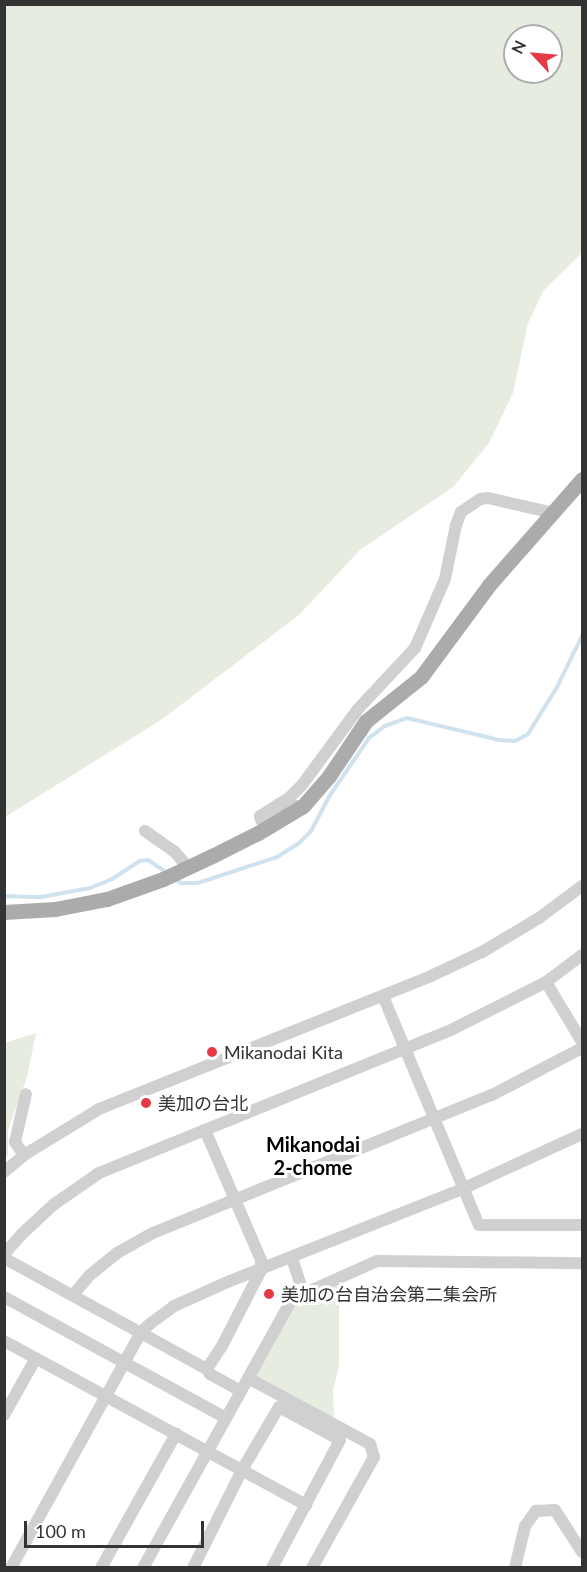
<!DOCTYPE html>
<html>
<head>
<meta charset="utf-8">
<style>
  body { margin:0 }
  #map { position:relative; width:587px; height:1572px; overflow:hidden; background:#fff; font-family:Lato,"Noto Sans JP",sans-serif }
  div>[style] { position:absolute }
  .green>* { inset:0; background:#e6ecdf }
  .stream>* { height:4px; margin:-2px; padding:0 2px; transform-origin:2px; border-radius:2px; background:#cfe2ee }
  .minor>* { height:12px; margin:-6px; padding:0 6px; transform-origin:6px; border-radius:6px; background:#d0d0d0 }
  .major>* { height:15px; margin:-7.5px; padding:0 7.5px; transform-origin:7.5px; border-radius:7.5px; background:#ababab }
  .dots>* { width:16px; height:16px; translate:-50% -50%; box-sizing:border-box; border:3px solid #fff; border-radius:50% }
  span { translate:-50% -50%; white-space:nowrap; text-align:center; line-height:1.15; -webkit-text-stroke:6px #fff; paint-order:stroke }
  .poi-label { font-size:18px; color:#333 }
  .left { translate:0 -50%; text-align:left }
  .neighbourhood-label { font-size:20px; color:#000; font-weight:700 }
  .frame { position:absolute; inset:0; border:6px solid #333; pointer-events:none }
  .north { position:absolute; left:503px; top:24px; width:60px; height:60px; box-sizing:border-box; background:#fff; border:2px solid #adadad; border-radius:50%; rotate:296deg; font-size:16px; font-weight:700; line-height:24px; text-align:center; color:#333 }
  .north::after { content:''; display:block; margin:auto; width:21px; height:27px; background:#e63946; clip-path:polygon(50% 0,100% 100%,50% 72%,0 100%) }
  .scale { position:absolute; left:24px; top:1521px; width:180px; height:27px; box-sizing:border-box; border:3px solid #333; border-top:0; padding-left:8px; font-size:18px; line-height:21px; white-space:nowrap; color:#333; -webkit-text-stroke:4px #fff; paint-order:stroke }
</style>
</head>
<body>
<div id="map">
  <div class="green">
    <i style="clip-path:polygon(evenodd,4px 5px,582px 5px,582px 253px,544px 290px,528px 323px,513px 393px,489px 443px,453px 487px,360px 550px,299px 615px,161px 720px,5px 817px,4px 5px,515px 36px,551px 36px,551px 72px,515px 72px,515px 36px)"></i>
    <i style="clip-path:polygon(36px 1033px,27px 1077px,8px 1130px,8px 1155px,5px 1158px,5px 1043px)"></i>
    <i style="clip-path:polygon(339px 1283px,339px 1365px,333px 1391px,334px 1420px,257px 1378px,256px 1372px,295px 1301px)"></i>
  </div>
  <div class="stream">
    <i style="left:174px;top:878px;width:9px;rotate:36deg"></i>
    <i style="left:181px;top:883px;width:17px"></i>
    <i style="left:198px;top:883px;width:83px;rotate:-18.2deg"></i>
    <i style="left:277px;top:857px;width:26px;rotate:-32deg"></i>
    <i style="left:299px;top:843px;width:17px;rotate:-45deg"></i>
    <i style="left:311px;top:831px;width:41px;rotate:-62.2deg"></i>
    <i style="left:330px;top:795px;width:69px;rotate:-55.6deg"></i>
    <i style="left:369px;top:738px;width:20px;rotate:-37deg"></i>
    <i style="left:385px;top:726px;width:23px;rotate:-20deg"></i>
    <i style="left:407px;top:718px;width:95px;rotate:13.4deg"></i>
    <i style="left:499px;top:740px;width:16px;rotate:4deg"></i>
    <i style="left:515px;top:741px;width:15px;rotate:-28deg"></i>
    <i style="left:528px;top:734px;width:55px;rotate:-58.3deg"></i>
    <i style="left:557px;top:687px;width:57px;rotate:-63.9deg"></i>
    <i style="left:4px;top:896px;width:37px;rotate:2deg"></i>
    <i style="left:41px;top:897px;width:50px;rotate:-10.4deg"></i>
    <i style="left:90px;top:888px;width:24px;rotate:-22deg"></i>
    <i style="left:112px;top:879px;width:33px;rotate:-33deg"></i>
    <i style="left:140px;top:861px;width:8px;rotate:-7deg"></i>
    <i style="left:148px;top:860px;width:22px;rotate:34deg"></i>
  </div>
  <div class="minor">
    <i style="left:297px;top:806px;width:8px;rotate:180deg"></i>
    <i style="left:289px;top:806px;width:31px;rotate:153deg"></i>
    <i style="left:261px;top:820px;width:4px;rotate:-104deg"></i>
    <i style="left:260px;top:816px;width:34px;rotate:-32deg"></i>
    <i style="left:289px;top:798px;width:18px;rotate:-45deg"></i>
    <i style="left:302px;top:785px;width:94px;rotate:-53.6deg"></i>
    <i style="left:358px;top:709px;width:83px;rotate:-46.9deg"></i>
    <i style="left:415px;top:648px;width:75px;rotate:-66.5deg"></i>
    <i style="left:445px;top:579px;width:55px;rotate:-78.5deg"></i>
    <i style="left:456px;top:525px;width:14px;rotate:-69deg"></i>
    <i style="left:461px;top:512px;width:23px;rotate:-34deg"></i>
    <i style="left:480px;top:499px;width:8px;rotate:-7deg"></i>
    <i style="left:488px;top:498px;width:68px;rotate:12.8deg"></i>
    <i style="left:145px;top:831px;width:35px;rotate:35deg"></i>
    <i style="left:174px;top:851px;width:21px;rotate:49deg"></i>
    <i style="left:546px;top:982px;width:70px;rotate:59deg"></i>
    <i style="left:383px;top:996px;width:248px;rotate:67.3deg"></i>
    <i style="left:479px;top:1225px;width:103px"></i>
    <i style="left:24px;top:1155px;width:16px;rotate:-125deg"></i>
    <i style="left:15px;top:1142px;width:49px;rotate:-77.1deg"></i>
    <i style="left:4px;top:1172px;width:26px;rotate:-40deg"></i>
    <i style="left:24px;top:1155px;width:88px;rotate:-31.5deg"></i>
    <i style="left:99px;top:1109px;width:358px;rotate:-21.8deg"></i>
    <i style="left:431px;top:976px;width:56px;rotate:-25.2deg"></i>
    <i style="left:482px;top:952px;width:66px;rotate:-30.8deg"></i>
    <i style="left:539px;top:918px;width:54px;rotate:-36.7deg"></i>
    <i style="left:4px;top:1254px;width:27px;rotate:-48deg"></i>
    <i style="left:22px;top:1234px;width:42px;rotate:-43.1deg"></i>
    <i style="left:53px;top:1205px;width:56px;rotate:-34.8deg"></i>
    <i style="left:99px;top:1173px;width:382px;rotate:-22.1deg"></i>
    <i style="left:453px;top:1029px;width:104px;rotate:-26.8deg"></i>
    <i style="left:546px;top:982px;width:45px;rotate:-36.9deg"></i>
    <i style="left:4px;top:1258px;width:231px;rotate:28.7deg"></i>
    <i style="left:207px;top:1369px;width:27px;rotate:-57deg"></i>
    <i style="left:222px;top:1346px;width:85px;rotate:-62.8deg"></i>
    <i style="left:261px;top:1270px;width:10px;rotate:-90deg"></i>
    <i style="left:261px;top:1260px;width:142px;rotate:-113.3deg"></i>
    <i style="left:292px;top:1258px;width:38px;rotate:72deg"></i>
    <i style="left:73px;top:1295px;width:26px;rotate:-50deg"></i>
    <i style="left:90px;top:1275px;width:35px;rotate:-39deg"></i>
    <i style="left:117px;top:1253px;width:41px;rotate:-29.1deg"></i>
    <i style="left:153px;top:1233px;width:366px;rotate:-22.2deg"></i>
    <i style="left:492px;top:1095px;width:102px;rotate:-27.6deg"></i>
    <i style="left:4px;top:1297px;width:253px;rotate:28.6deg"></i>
    <i style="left:4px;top:1341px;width:344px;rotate:28.5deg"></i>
    <i style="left:207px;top:1369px;width:6px;rotate:59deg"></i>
    <i style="left:210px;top:1374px;width:35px;rotate:29deg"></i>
    <i style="left:241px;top:1391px;width:105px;rotate:-61deg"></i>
    <i style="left:292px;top:1299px;width:93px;rotate:-24.1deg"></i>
    <i style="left:377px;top:1261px;width:205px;rotate:0.6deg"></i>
    <i style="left:248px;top:1378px;width:139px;rotate:28.4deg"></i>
    <i style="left:370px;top:1444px;width:14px;rotate:73deg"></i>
    <i style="left:374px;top:1457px;width:127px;rotate:119.2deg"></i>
    <i style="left:4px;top:1415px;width:65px;rotate:-60.7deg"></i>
    <i style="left:11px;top:1568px;width:234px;rotate:-61.1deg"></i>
    <i style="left:124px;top:1363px;width:35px;rotate:-61deg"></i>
    <i style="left:141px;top:1332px;width:13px;rotate:-42deg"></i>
    <i style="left:151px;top:1323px;width:29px;rotate:-36deg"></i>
    <i style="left:174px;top:1306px;width:61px;rotate:-24.1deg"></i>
    <i style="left:230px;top:1281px;width:250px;rotate:-21.6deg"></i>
    <i style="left:462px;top:1189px;width:132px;rotate:-24.6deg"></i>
    <i style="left:101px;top:1568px;width:154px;rotate:-60.8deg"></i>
    <i style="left:143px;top:1568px;width:202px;rotate:-61deg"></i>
    <i style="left:193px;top:1568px;width:110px;rotate:-63.4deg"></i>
    <i style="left:242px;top:1470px;width:73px;rotate:-59.6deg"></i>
    <i style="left:279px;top:1407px;width:69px;rotate:28.4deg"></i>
    <i style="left:340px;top:1440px;width:145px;rotate:118deg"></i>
    <i style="left:515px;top:1568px;width:43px;rotate:-76.6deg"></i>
    <i style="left:525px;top:1526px;width:19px;rotate:-54deg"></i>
    <i style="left:536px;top:1511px;width:19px;rotate:-3deg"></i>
    <i style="left:555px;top:1510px;width:50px;rotate:57.3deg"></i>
  </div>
  <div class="major">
    <i style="left:4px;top:912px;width:51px;rotate:-3.4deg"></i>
    <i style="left:55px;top:909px;width:53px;rotate:-10.9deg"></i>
    <i style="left:107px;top:899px;width:59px;rotate:-19.7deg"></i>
    <i style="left:163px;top:879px;width:56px;rotate:-25.2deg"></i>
    <i style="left:214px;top:855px;width:49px;rotate:-26.6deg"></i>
    <i style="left:258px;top:833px;width:52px;rotate:-31deg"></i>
    <i style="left:303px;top:806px;width:40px;rotate:-49deg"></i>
    <i style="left:329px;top:776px;width:66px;rotate:-56.1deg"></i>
    <i style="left:366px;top:721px;width:70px;rotate:-38.7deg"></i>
    <i style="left:421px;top:677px;width:114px;rotate:-53.5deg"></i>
    <i style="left:489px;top:585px;width:141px;rotate:-48.7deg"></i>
  </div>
  <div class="dots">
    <i style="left:212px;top:1052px;background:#e63946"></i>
    <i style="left:146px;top:1103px;background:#e63946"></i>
    <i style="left:269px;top:1294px;background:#e63946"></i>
  </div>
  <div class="poi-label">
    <span class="left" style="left:224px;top:1052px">Mikanodai Kita</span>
    <span class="left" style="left:158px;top:1103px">美加の台北</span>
    <span class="left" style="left:281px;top:1294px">美加の台自治会第二集会所</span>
  </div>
  <div class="neighbourhood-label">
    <span style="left:313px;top:1156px">Mikanodai<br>2-chome</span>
  </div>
  <div class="frame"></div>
  <div class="north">N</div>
  <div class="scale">100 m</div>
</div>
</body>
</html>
